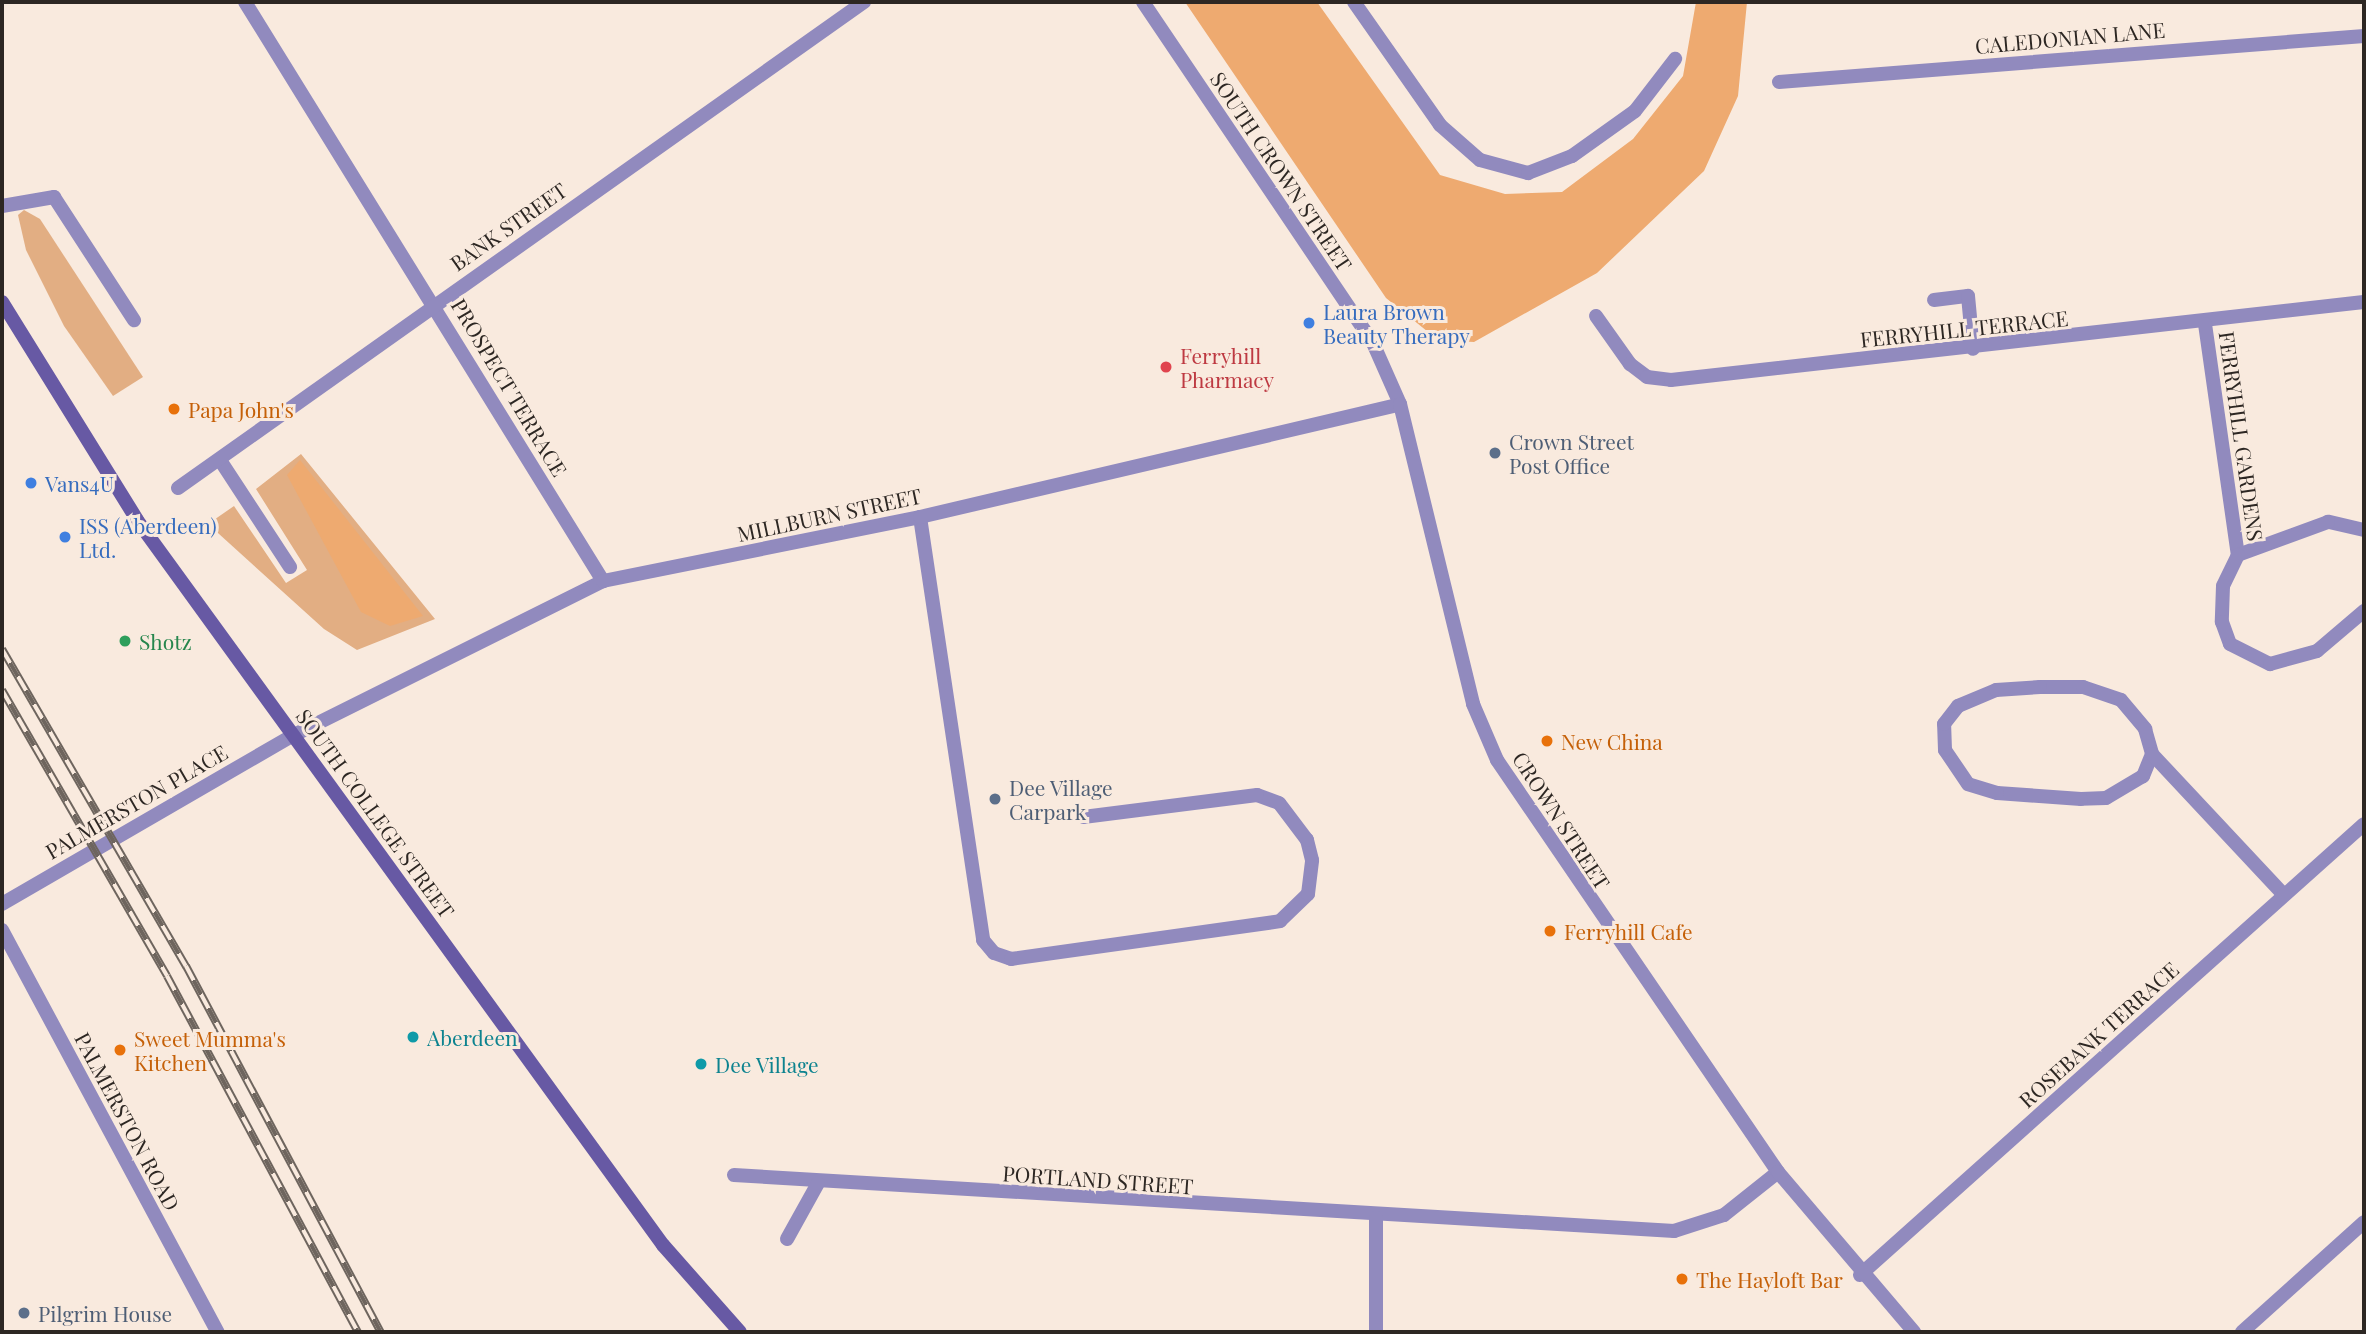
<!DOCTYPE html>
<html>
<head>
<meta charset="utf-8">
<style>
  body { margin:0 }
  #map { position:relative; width:2366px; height:1334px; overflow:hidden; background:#f9eade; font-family:"Playfair Display",serif }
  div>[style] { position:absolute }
  .green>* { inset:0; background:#e2ae83 }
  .forest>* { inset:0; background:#eeaa70 }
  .service>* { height:14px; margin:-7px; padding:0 7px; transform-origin:7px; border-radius:7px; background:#918abe }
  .minor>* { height:14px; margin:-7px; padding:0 7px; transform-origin:7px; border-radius:7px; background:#918abe }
  .tertiary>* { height:14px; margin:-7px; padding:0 7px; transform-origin:7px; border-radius:7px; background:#918abe }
  .secondary>* { height:14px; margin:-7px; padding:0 7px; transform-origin:7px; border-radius:7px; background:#6759a4 }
  .rail>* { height:8px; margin-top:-4px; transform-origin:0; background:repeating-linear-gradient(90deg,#f9eade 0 16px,#6e655e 0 32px); box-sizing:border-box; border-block:2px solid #6e655e }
  .dots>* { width:19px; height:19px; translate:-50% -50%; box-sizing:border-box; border:4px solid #f9eade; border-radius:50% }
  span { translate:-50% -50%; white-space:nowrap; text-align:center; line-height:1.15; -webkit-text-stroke:6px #f9eade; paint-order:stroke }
  .street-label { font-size:21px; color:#2d2723 }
  .shop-label { font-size:21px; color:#366cbe }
  .left { translate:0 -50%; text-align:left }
  .health-label { font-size:21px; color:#be3a42 }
  .food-label { font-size:21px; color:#c56008 }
  .service-label { font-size:21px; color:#4e5e75 }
  .leisure-label { font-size:21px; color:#27864d }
  .culture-label { font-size:21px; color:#0d838f }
  .frame { position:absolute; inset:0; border:4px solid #2d2723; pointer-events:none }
</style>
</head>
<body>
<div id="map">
  <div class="green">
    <i style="clip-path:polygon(24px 210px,40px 219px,143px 377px,113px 396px,64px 326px,26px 250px,18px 215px)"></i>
    <i style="clip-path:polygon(301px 454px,435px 619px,357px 650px,324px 629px,208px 524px,234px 506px,286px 583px,307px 570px,256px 489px)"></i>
  </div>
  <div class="forest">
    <i style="clip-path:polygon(1185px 2px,1317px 2px,1440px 175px,1505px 194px,1562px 192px,1633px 139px,1683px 76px,1696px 2px,1747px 2px,1738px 96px,1704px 171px,1597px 273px,1474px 342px,1438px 340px,1386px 298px)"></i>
    <i style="clip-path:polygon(300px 460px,423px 616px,390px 626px,361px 612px,287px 475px)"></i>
  </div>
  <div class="service">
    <i style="left:1779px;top:82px;width:587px;rotate:-4.5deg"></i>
    <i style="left:2px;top:206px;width:53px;rotate:-9.8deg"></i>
    <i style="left:54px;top:197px;width:147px;rotate:57deg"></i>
    <i style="left:1934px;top:300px;width:34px;rotate:-7deg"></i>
    <i style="left:1968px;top:296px;width:53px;rotate:84.6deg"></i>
    <i style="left:220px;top:460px;width:128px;rotate:56.8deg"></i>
  </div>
  <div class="minor">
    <i style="left:245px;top:2px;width:681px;rotate:58.27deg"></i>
    <i style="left:1143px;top:2px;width:411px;rotate:56deg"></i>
    <i style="left:1373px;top:343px;width:67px;rotate:66.1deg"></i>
    <i style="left:1354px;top:2px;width:150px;rotate:55deg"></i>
    <i style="left:1440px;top:125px;width:53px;rotate:41.2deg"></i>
    <i style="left:1480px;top:160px;width:50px;rotate:15.2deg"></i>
    <i style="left:1528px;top:173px;width:47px;rotate:-21.1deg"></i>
    <i style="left:1572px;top:156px;width:77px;rotate:-35.5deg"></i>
    <i style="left:1635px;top:111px;width:66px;rotate:-52.4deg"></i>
    <i style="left:1596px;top:316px;width:59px;rotate:54.7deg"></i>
    <i style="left:1630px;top:364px;width:21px;rotate:37deg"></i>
    <i style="left:1647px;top:377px;width:24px;rotate:7deg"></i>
    <i style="left:1671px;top:380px;width:697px;rotate:-6.42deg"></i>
    <i style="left:2205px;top:324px;width:233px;rotate:81.9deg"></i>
    <i style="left:178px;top:488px;width:841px;rotate:-35.32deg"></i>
    <i style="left:920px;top:517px;width:428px;rotate:81.5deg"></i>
    <i style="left:983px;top:940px;width:17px;rotate:50deg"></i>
    <i style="left:994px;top:953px;width:18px;rotate:19deg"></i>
    <i style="left:1011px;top:959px;width:272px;rotate:-8deg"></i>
    <i style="left:1280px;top:921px;width:39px;rotate:-44deg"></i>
    <i style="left:1308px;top:894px;width:34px;rotate:-83deg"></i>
    <i style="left:1312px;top:860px;width:21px;rotate:-104deg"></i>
    <i style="left:1307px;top:840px;width:46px;rotate:-127.1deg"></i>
    <i style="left:1279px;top:803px;width:23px;rotate:-160deg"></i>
    <i style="left:1257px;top:795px;width:175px;rotate:172.8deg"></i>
    <i style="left:2364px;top:530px;width:37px;rotate:-167deg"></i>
    <i style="left:2328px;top:522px;width:96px;rotate:159.9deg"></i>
    <i style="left:2238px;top:555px;width:34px;rotate:116deg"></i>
    <i style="left:2223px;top:586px;width:36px;rotate:92deg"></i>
    <i style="left:2222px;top:622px;width:23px;rotate:70deg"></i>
    <i style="left:2230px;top:644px;width:45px;rotate:26.6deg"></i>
    <i style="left:2270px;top:664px;width:49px;rotate:-15.5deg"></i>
    <i style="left:2317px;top:651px;width:62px;rotate:-40.4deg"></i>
    <i style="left:2040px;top:687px;width:43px"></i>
    <i style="left:2083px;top:687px;width:40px;rotate:18.9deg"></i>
    <i style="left:2121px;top:700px;width:38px;rotate:50deg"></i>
    <i style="left:2145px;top:729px;width:26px;rotate:74deg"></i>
    <i style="left:2152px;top:754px;width:24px;rotate:112deg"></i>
    <i style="left:2143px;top:776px;width:43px;rotate:149.3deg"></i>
    <i style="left:2106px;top:798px;width:25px;rotate:178deg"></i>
    <i style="left:2081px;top:799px;width:84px;rotate:-175.9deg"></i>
    <i style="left:1997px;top:793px;width:30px;rotate:-163deg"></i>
    <i style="left:1968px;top:784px;width:41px;rotate:-124.1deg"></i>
    <i style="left:1945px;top:750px;width:26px;rotate:-92deg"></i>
    <i style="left:1944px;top:724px;width:23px;rotate:-52deg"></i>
    <i style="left:1958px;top:706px;width:41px;rotate:-22.8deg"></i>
    <i style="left:1996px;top:690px;width:44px;rotate:-3.9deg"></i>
    <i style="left:2152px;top:754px;width:193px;rotate:46.9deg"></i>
    <i style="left:2px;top:930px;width:456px;rotate:61.8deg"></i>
    <i style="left:734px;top:1175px;width:942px;rotate:3.41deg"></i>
    <i style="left:1674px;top:1231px;width:52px;rotate:-17.7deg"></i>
    <i style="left:1724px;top:1215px;width:69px;rotate:-38.5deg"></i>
    <i style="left:787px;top:1239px;width:64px;rotate:-61deg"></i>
    <i style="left:1860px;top:1275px;width:676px;rotate:-41.82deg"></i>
    <i style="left:1376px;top:1332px;width:114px;rotate:-90deg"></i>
  </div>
  <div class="tertiary">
    <i style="left:2px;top:904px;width:335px;rotate:-30.1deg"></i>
    <i style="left:292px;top:736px;width:347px;rotate:-26.5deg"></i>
    <i style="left:603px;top:581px;width:323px;rotate:-11.4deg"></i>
    <i style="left:920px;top:517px;width:493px;rotate:-13.2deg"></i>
    <i style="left:1400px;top:404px;width:309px;rotate:76.3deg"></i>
    <i style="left:1473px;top:704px;width:61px;rotate:66.8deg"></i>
    <i style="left:1497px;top:760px;width:499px;rotate:55.7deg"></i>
    <i style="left:1778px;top:1172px;width:210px;rotate:49.6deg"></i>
    <i style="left:2242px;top:1332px;width:164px;rotate:-42deg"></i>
  </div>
  <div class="secondary">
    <i style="left:2px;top:302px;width:256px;rotate:58.2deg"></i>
    <i style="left:137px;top:520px;width:896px;rotate:54.04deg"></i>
    <i style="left:663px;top:1245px;width:116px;rotate:48.5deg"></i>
  </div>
  <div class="rail">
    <i style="left:2px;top:649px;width:367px;rotate:59.9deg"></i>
    <i style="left:186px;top:966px;width:415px;rotate:62deg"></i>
    <i style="left:2px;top:690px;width:330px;rotate:60deg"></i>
    <i style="left:167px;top:976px;width:404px;rotate:61.8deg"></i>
  </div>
  <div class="dots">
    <i style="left:1309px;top:323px;background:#3f7fe0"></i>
    <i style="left:1166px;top:367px;background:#e0444e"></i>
    <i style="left:174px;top:409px;background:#e8710a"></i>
    <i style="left:1495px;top:453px;background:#5c6f8a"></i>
    <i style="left:31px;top:483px;background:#3f7fe0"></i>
    <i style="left:65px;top:537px;background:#3f7fe0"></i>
    <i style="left:125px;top:641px;background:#2e9e5b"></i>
    <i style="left:1547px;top:741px;background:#e8710a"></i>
    <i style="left:995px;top:799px;background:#5c6f8a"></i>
    <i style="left:1550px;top:931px;background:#e8710a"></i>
    <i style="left:413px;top:1037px;background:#0f9aa8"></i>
    <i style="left:120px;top:1050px;background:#e8710a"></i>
    <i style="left:701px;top:1064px;background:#0f9aa8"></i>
    <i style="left:1682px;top:1279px;background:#e8710a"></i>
    <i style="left:24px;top:1313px;background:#5c6f8a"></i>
  </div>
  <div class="street-label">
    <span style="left:2070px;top:37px;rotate:-5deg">CALEDONIAN LANE</span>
    <span style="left:1282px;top:171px;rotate:56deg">SOUTH CROWN STREET</span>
    <span style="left:508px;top:226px;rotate:-35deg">BANK STREET</span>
    <span style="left:1964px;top:328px;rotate:-6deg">FERRYHILL TERRACE</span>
    <span style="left:510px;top:387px;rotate:59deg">PROSPECT TERRACE</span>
    <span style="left:2242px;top:436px;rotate:82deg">FERRYHILL GARDENS</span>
    <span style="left:829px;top:514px;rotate:-12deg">MILLBURN STREET</span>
    <span style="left:136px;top:801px;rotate:-30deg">PALMERSTON PLACE</span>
    <span style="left:376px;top:813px;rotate:54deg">SOUTH COLLEGE STREET</span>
    <span style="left:1562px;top:820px;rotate:57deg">CROWN STREET</span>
    <span style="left:2098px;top:1034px;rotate:-42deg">ROSEBANK TERRACE</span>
    <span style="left:128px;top:1121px;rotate:62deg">PALMERSTON ROAD</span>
    <span style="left:1098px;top:1179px;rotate:4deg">PORTLAND STREET</span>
  </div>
  <div class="shop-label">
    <span class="left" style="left:1323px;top:323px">Laura Brown<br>Beauty Therapy</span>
    <span class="left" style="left:45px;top:483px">Vans4U</span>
    <span class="left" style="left:79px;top:537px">ISS (Aberdeen)<br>Ltd.</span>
  </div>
  <div class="health-label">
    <span class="left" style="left:1180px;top:367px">Ferryhill<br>Pharmacy</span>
  </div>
  <div class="food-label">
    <span class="left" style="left:188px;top:409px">Papa John's</span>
    <span class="left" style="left:1561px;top:741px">New China</span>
    <span class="left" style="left:1564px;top:931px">Ferryhill Cafe</span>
    <span class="left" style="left:134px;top:1050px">Sweet Mumma's<br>Kitchen</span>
    <span class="left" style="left:1696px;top:1279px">The Hayloft Bar</span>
  </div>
  <div class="service-label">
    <span class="left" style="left:1509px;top:453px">Crown Street<br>Post Office</span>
    <span class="left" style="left:1009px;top:799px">Dee Village<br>Carpark</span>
    <span class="left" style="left:38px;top:1313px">Pilgrim House</span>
  </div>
  <div class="leisure-label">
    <span class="left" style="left:139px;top:641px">Shotz</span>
  </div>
  <div class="culture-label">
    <span class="left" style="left:427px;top:1037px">Aberdeen</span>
    <span class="left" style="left:715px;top:1064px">Dee Village</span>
  </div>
  <div class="frame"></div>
</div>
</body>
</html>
